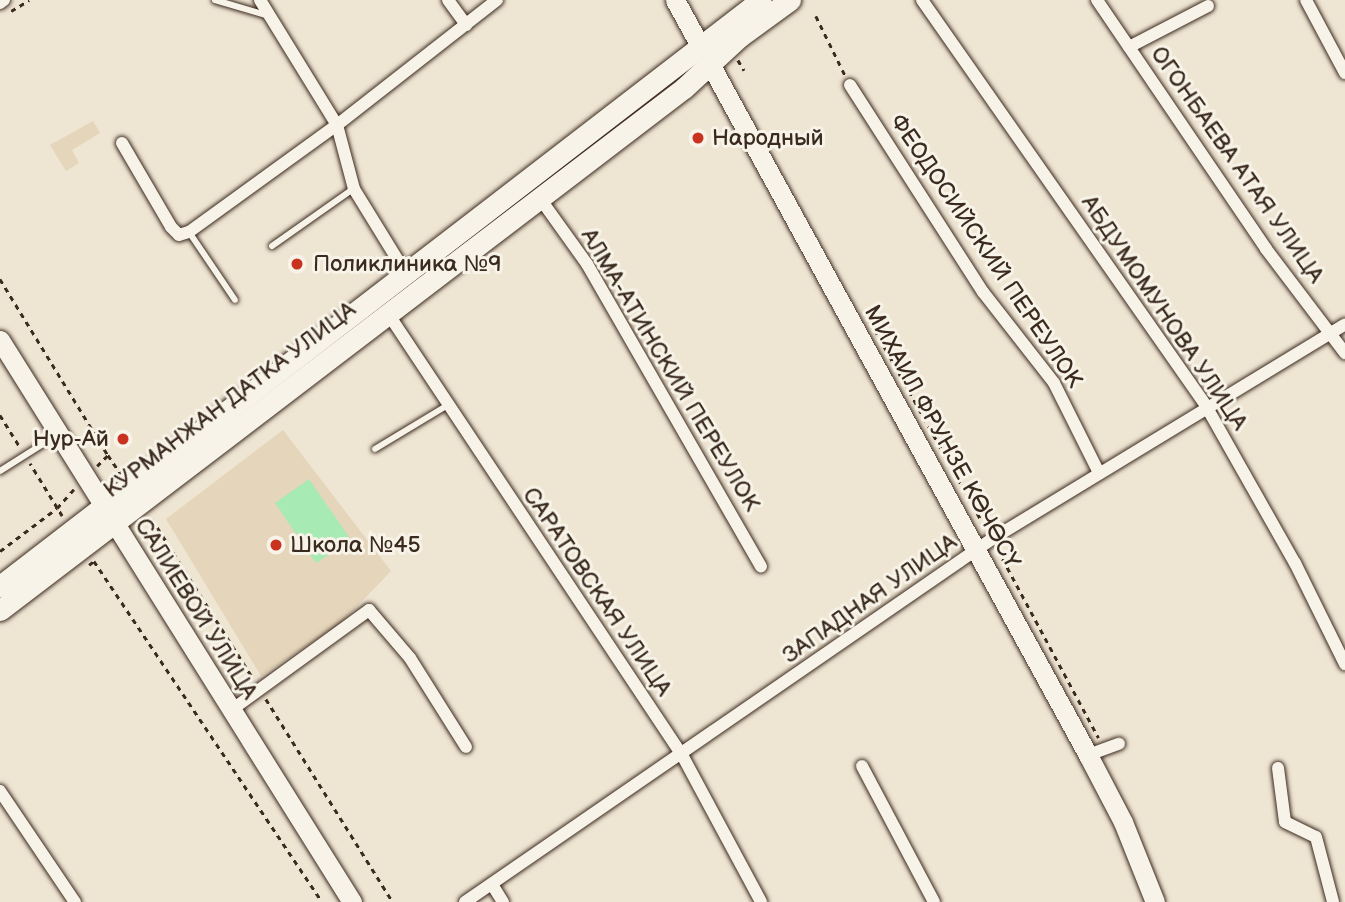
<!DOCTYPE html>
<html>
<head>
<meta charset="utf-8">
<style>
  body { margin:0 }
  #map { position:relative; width:1345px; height:902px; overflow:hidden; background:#efe5d3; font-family:"Balsamiq Sans",sans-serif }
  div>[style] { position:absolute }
  .built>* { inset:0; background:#e5d5ba }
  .green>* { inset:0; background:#a8eab3 }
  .path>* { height:2.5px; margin-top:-1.25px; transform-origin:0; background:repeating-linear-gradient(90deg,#3b2a1e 0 5px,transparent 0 10px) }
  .roads { filter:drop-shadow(0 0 2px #3b2a1e) drop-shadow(0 0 2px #3b2a1e) }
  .lane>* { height:6px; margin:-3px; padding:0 3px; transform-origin:3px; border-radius:3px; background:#f7f3e8 }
  .street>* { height:12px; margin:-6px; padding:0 6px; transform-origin:6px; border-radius:6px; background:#f7f3e8 }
  .secondary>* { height:19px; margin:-9.5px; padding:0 9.5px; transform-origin:9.5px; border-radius:9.5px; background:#f7f3e8 }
  .primary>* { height:21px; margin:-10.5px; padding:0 10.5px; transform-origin:10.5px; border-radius:10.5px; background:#f7f3e8 }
  .dots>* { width:19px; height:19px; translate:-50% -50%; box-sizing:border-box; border:4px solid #f7f3e8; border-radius:50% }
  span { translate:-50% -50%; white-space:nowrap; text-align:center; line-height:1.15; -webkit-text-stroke:6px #f7f3e8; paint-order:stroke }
  .poi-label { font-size:23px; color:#3b2a1e }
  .left { translate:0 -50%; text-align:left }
  .right { translate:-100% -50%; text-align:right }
  .street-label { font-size:23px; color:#3b2a1e }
</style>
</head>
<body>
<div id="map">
  <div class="built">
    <i style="clip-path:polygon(93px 121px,100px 133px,72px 150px,79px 163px,66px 171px,50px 145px)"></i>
    <i style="clip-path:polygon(283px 430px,391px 571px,341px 623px,261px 676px,166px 519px)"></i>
  </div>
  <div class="green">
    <i style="clip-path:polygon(309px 479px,351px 540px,316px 563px,275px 503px)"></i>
  </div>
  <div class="path">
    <i style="left:11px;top:11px;width:21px;rotate:-31deg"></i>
    <i style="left:816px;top:16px;width:66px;rotate:63.8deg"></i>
    <i style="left:738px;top:60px;width:12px;rotate:59deg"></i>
    <i style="left:0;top:279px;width:206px;rotate:58.5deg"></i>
    <i style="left:875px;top:330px;width:228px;rotate:60.8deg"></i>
    <i style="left:0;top:415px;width:40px;rotate:58deg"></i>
    <i style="left:97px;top:466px;width:16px;rotate:-45deg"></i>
    <i style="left:108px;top:455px;width:23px;rotate:56deg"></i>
    <i style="left:62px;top:516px;width:9px;rotate:-122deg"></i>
    <i style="left:57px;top:508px;width:25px;rotate:-48deg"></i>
    <i style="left:152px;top:519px;width:188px;rotate:57.6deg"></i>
    <i style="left:998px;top:550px;width:213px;rotate:61.8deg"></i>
    <i style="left:0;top:551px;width:71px;rotate:-37deg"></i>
    <i style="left:57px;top:508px;width:52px;rotate:-121.5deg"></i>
    <i style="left:89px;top:565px;width:6px;rotate:-39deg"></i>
    <i style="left:94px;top:561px;width:410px;rotate:56.2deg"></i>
    <i style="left:266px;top:699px;width:239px;rotate:58deg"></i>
  </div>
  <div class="roads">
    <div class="lane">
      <i style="left:215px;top:0;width:56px;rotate:16.5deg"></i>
      <i style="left:189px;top:232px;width:82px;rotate:55.9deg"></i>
      <i style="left:272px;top:246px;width:99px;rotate:-35.1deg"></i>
      <i style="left:375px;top:449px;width:85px;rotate:-31.1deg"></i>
      <i style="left:0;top:471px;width:67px;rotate:-32.3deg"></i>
    </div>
    <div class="street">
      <i style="left:260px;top:0;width:147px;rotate:58.4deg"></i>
      <i style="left:337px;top:125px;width:66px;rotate:75.1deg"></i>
      <i style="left:354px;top:189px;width:101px;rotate:58.4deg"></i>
      <i style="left:448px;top:0;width:31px;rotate:54deg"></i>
      <i style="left:922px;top:0;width:495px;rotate:55deg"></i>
      <i style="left:1206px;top:406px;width:180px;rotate:60.5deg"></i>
      <i style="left:1295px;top:563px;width:113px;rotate:63.7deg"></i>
      <i style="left:1097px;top:0;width:301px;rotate:55.8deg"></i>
      <i style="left:1266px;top:249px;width:131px;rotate:52.8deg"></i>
      <i style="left:1306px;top:0;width:83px;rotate:61.9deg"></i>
      <i style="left:0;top:3px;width:5px;rotate:-37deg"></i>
      <i style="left:1129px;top:47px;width:89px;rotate:-27.4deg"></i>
      <i style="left:850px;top:85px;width:246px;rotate:57.3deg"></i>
      <i style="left:983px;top:292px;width:115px;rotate:52deg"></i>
      <i style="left:1054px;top:383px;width:101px;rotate:63.4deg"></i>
      <i style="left:122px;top:143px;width:97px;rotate:59.7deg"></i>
      <i style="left:171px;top:227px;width:11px;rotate:45deg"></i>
      <i style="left:179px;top:235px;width:10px;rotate:-17deg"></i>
      <i style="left:189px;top:232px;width:183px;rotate:-35.9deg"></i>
      <i style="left:337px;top:125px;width:203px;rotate:-38deg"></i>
      <i style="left:539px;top:197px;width:82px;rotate:54.4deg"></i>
      <i style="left:587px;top:264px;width:349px;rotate:60.1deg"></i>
      <i style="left:387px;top:312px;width:532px;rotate:56.34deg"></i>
      <i style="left:682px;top:755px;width:167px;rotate:61.7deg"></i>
      <i style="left:230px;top:711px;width:172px;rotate:-36deg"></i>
      <i style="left:369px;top:610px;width:63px;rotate:49.5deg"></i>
      <i style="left:410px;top:658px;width:105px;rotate:57.8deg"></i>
      <i style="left:1088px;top:755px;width:33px;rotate:-20deg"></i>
      <i style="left:862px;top:766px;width:154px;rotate:62.1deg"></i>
      <i style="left:1278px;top:768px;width:54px;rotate:82.6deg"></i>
      <i style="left:1285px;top:822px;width:34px;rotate:26deg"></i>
      <i style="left:1316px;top:837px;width:67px;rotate:75.3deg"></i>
      <i style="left:0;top:791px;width:134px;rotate:56deg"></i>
      <i style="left:493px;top:886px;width:19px;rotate:58deg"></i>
      <i style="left:465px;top:902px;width:640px;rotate:-34.56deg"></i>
      <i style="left:992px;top:539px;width:413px;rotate:-31.3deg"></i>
    </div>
    <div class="secondary">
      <i style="left:675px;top:0;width:861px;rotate:61.32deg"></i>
      <i style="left:1088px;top:755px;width:76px;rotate:62.4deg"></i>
      <i style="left:1123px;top:822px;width:86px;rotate:68.2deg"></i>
      <i style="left:0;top:340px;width:663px;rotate:57.94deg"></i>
    </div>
    <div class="primary">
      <i style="left:0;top:586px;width:960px;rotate:-37.6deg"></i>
      <i style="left:0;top:610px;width:860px;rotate:-37.35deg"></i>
      <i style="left:684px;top:88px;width:75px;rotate:-42.8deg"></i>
      <i style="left:739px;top:37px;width:63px;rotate:-36deg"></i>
    </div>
  </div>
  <div class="dots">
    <i style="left:698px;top:138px;background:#c8321e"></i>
    <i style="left:297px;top:264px;background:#c8321e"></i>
    <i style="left:123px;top:439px;background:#c8321e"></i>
    <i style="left:276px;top:545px;background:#c8321e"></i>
  </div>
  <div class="poi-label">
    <span class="left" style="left:712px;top:138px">Народный</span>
    <span class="left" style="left:313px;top:264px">Поликлиника №9</span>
    <span class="right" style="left:109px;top:439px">Нур-Ай</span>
    <span class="left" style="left:290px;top:545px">Школа №45</span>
  </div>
  <div class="street-label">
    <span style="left:1237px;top:165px;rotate:55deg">ОГОНБАЕВА АТАЯ УЛИЦА</span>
    <span style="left:986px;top:251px;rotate:56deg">ФЕОДОСИЙСКИЙ ПЕРЕУЛОК</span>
    <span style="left:1164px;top:313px;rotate:56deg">АБДУМОМУНОВА УЛИЦА</span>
    <span style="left:670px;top:370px;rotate:59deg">АЛМА-АТИНСКИЙ ПЕРЕУЛОК</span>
    <span style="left:230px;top:400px;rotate:-37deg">КУРМАНЖАН ДАТКА УЛИЦА</span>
    <span style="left:942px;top:437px;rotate:61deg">МИХАИЛ ФРУНЗЕ КӨЧӨСҮ</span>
    <span style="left:597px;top:592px;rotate:56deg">САРАТОВСКАЯ УЛИЦА</span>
    <span style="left:870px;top:599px;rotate:-35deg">ЗАПАДНАЯ УЛИЦА</span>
    <span style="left:196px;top:609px;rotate:58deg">САЛИЕВОЙ УЛИЦА</span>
  </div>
</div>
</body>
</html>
